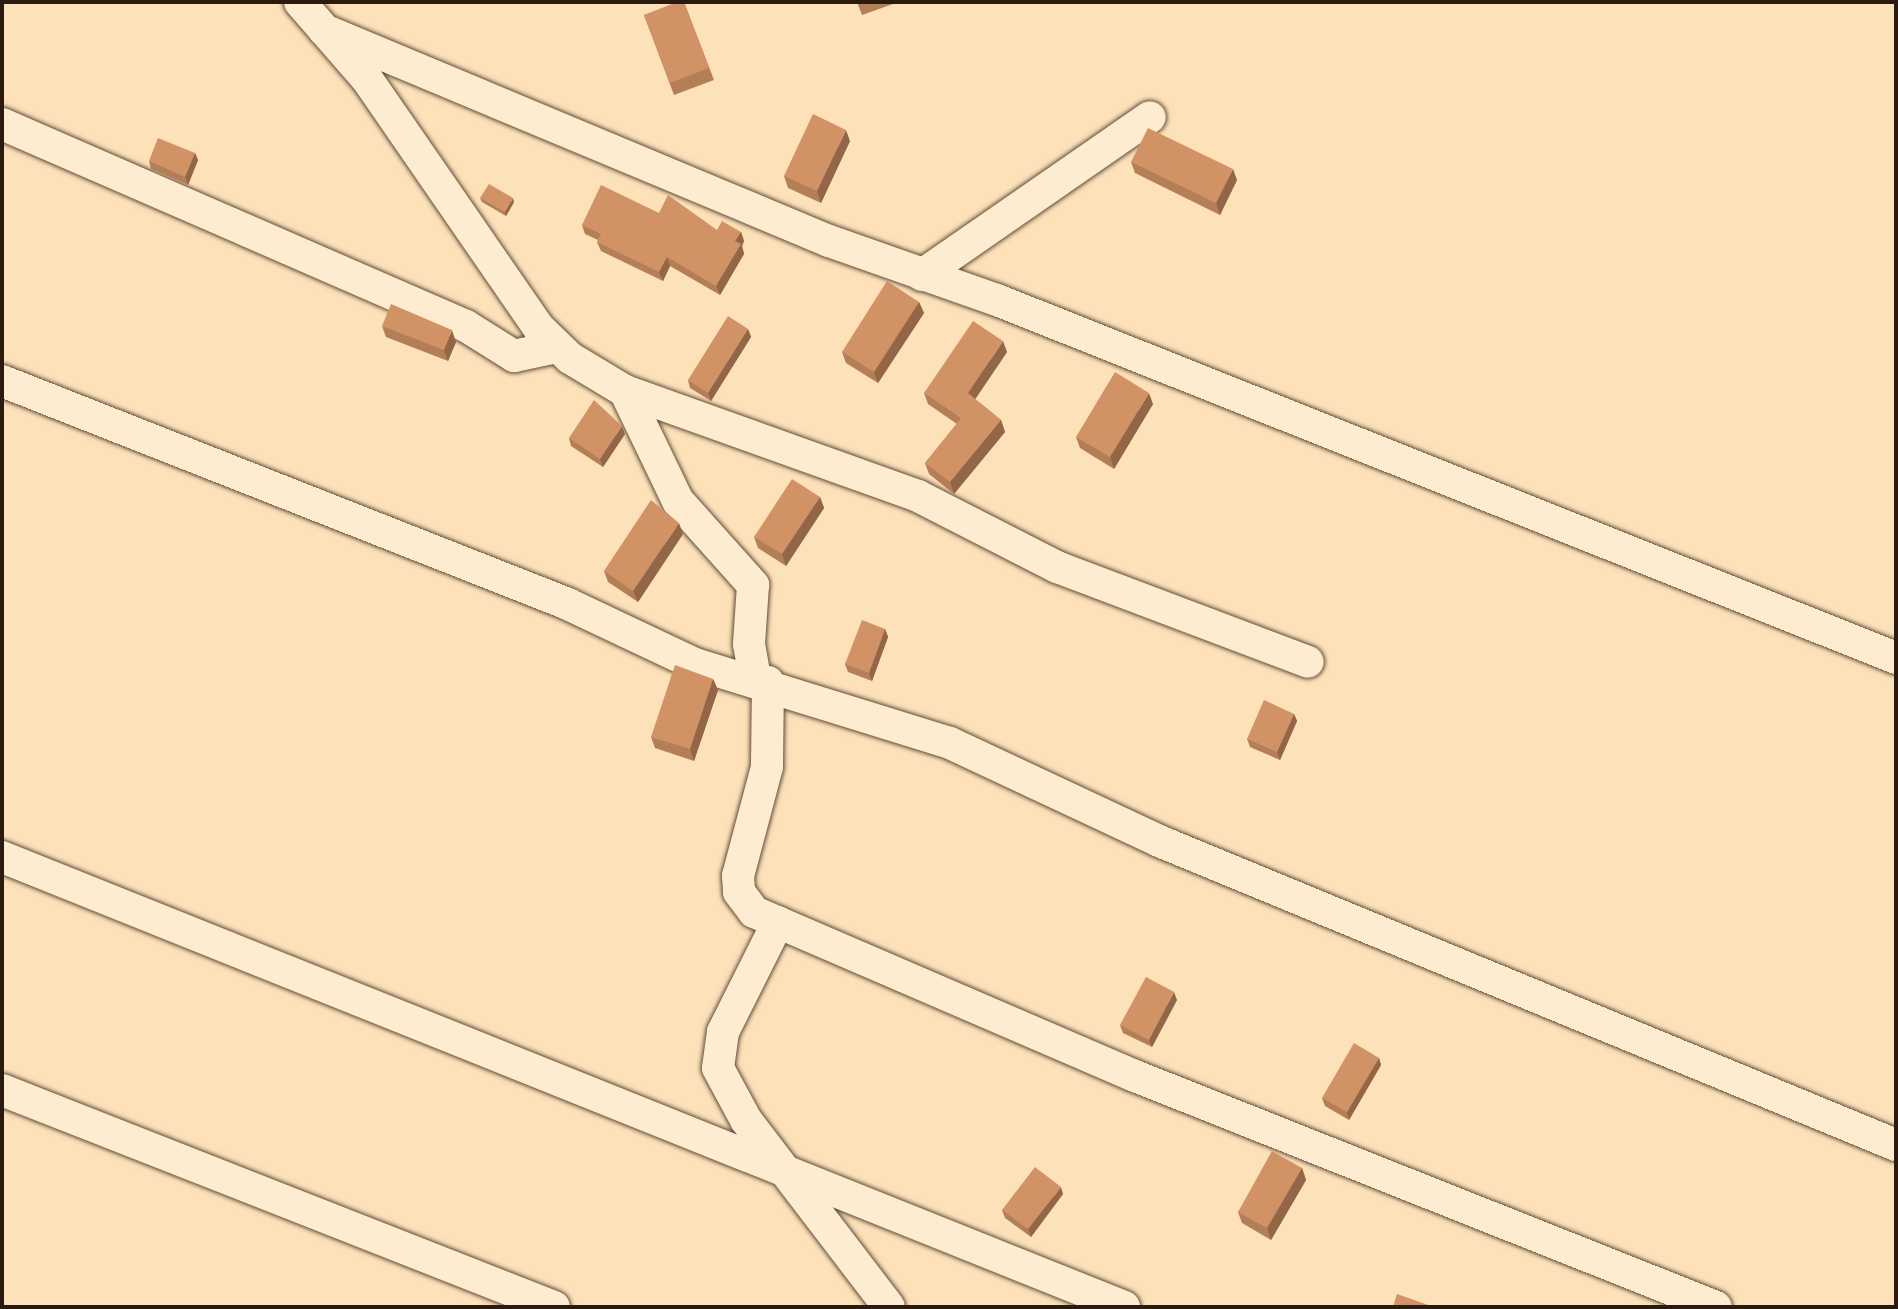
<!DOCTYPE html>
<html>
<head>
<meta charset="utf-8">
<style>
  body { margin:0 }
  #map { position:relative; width:1898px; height:1309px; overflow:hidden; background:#fde1b8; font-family:"IM FELL Double Pica",serif }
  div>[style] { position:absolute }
  .roads { filter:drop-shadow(0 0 2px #604c39) drop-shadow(0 0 2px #604c39) }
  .minor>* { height:32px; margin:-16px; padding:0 16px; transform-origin:16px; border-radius:16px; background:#feecd1 }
  .wall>* { inset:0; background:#b47e57 }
  .shaded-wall>* { inset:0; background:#926647 }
  .building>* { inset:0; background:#d19265 }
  span { translate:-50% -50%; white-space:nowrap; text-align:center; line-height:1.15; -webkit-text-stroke:6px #feecd1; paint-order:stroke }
  .frame { position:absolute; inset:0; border:4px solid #2b1a0f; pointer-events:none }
</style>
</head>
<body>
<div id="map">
  <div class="roads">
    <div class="minor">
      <i style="left:300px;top:2px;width:102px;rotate:49deg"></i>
      <i style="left:367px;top:79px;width:303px;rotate:55.4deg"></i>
      <i style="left:539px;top:328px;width:43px;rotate:44.1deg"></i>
      <i style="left:570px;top:358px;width:64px;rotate:31deg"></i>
      <i style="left:625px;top:391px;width:122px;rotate:64.3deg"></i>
      <i style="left:678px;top:501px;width:113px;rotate:48.2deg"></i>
      <i style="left:753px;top:585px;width:59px;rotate:93.9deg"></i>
      <i style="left:749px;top:644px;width:36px;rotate:80deg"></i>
      <i style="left:324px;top:30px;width:547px;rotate:22.68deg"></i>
      <i style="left:829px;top:241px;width:178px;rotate:19.4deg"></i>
      <i style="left:997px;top:300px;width:968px;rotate:21.71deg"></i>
      <i style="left:2px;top:124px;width:506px;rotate:23.53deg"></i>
      <i style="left:466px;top:326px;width:57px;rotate:32deg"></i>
      <i style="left:514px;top:356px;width:43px;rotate:-12.1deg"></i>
      <i style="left:922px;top:275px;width:277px;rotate:-34.7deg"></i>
      <i style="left:2px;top:381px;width:608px;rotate:21.5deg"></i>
      <i style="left:568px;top:604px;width:140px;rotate:25.3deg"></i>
      <i style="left:695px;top:664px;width:267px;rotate:17.2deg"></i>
      <i style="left:950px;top:743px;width:231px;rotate:25.1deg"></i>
      <i style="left:1159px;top:841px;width:797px;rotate:22.42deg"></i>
      <i style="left:625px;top:391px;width:311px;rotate:19.7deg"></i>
      <i style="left:918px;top:496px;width:156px;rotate:27.1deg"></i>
      <i style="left:1057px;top:567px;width:268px;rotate:20.7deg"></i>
      <i style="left:768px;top:682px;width:85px;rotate:90.7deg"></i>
      <i style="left:767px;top:767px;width:113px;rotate:104.9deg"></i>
      <i style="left:738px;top:876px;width:16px;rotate:86deg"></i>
      <i style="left:739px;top:892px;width:25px;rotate:53deg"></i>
      <i style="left:754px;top:912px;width:415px;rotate:23.3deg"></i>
      <i style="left:1135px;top:1076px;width:625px;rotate:21.68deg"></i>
      <i style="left:2px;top:857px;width:1209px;rotate:21.85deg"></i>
      <i style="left:778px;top:922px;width:123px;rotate:116.6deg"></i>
      <i style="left:723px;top:1032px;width:36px;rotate:98deg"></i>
      <i style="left:718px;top:1068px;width:59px;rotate:61.7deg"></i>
      <i style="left:746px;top:1120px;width:235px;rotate:52.6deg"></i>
      <i style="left:2px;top:1090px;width:593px;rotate:21.46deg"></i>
    </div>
  </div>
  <div class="wall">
    <i style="clip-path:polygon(684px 2px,714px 80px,674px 95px,644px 15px)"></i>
    <i style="clip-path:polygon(857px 2px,895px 2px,896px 3px,862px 15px)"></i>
    <i style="clip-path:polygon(850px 141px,821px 203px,788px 188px,784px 176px)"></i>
    <i style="clip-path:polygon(195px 153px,198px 160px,188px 185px,151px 169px,149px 161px)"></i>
    <i style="clip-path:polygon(1131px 162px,1237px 180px,1220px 215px,1135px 173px)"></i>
    <i style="clip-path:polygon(480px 198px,514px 202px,506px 216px,482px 202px)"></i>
    <i style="clip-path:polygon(659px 213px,717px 230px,741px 232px,744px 241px,742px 246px,744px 254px,720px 295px,670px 266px,663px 281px,601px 251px,597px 242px,598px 240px,585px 234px,582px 225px)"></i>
    <i style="clip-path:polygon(919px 302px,924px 313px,878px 383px,846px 363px,842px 352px)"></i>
    <i style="clip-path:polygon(382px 326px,456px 342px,448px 361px,386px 337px)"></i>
    <i style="clip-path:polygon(748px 329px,751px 337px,711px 401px,690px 388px,688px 380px)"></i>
    <i style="clip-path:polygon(1007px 352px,975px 399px,1001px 420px,1005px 432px,954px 494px,929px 474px,925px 463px,957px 424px,928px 404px,924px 393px)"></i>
    <i style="clip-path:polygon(1153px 404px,1114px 469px,1080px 448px,1076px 437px)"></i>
    <i style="clip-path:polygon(625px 434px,603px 467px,571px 446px,569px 438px)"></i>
    <i style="clip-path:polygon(820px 497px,824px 508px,786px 566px,758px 548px,754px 537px)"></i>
    <i style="clip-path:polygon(683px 534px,638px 602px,608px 582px,604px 571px)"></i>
    <i style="clip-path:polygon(885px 629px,888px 637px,872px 681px,848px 672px,845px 664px)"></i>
    <i style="clip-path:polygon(713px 679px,718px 690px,694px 761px,655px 748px,651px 737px)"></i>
    <i style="clip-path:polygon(1294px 714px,1297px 721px,1280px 760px,1250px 747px,1247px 739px)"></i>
    <i style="clip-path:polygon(1177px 1000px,1152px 1047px,1123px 1033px,1120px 1025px)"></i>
    <i style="clip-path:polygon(1379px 1058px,1381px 1065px,1349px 1120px,1325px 1106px,1322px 1098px)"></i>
    <i style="clip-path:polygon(1302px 1168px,1306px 1180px,1271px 1240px,1242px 1223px,1238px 1212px)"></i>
    <i style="clip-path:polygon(1063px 1194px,1031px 1237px,1005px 1218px,1002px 1210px)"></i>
  </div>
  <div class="shaded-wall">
    <i style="clip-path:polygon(846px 130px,850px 141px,821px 203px,817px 191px)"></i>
    <i style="clip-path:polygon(195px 153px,198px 160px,188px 185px,185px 177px)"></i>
    <i style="clip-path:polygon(1233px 169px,1237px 180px,1220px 215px,1216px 203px)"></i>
    <i style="clip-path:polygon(513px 198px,514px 202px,506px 216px,505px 212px)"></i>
    <i style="clip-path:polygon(741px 232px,744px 241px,742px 246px,744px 254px,720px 295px,716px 286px,735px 241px)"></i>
    <i style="clip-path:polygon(667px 257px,670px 266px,663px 281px,659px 272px)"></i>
    <i style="clip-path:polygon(919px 302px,924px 313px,878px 383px,874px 372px)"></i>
    <i style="clip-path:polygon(748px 329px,751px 337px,711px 401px,708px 393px)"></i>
    <i style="clip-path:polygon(452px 330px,456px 342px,448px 361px,444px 350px)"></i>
    <i style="clip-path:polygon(1003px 341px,1007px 352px,972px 404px,968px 393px)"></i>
    <i style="clip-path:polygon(1149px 393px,1153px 404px,1114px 469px,1110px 457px)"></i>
    <i style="clip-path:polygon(1001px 420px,1005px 432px,954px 494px,950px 482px)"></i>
    <i style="clip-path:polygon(622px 426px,625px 434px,603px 467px,600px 459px)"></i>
    <i style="clip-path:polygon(820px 497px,824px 508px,786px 566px,782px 554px)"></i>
    <i style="clip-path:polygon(679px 523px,683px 534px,638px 602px,633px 591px)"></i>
    <i style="clip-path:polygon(885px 629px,888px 637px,872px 681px,869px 673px)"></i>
    <i style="clip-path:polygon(713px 679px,718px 690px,694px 761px,690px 749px)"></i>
    <i style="clip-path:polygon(1294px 714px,1297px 721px,1280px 760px,1277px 752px)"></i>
    <i style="clip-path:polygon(1174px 992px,1177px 1000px,1152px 1047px,1149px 1040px)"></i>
    <i style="clip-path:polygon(1379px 1058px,1381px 1065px,1349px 1120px,1347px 1112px)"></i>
    <i style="clip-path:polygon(1302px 1168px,1306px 1180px,1271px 1240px,1267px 1228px)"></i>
    <i style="clip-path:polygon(1061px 1187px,1063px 1194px,1031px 1237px,1028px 1229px)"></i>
  </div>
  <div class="building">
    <i style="clip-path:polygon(677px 2px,684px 2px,709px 68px,670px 83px,644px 15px)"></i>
    <i style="clip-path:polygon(813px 114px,846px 130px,817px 191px,784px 176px)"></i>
    <i style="clip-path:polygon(1148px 128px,1233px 169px,1216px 203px,1131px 162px)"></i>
    <i style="clip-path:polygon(158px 138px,195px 153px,185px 177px,149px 161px)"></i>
    <i style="clip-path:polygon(489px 184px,513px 198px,505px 212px,480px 198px)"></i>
    <i style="clip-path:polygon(601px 185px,659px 213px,668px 195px,717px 230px,722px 221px,741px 232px,735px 241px,741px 244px,716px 286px,667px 257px,659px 272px,597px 242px,601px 234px,582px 225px)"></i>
    <i style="clip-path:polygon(887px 281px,919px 302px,874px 372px,842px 352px)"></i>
    <i style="clip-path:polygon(391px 304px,452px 330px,444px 350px,382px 326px)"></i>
    <i style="clip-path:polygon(728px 316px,748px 329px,708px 393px,688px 380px)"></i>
    <i style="clip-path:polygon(973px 321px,1003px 341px,968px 393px,1001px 420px,950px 482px,925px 463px,961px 418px,924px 393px)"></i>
    <i style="clip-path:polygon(1115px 372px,1149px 393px,1110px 457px,1076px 437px)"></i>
    <i style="clip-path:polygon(594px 400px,622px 426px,600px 459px,569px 438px)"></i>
    <i style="clip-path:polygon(792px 479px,820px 497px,782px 554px,754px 537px)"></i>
    <i style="clip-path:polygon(651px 500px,679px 523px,633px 591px,604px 571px)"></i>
    <i style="clip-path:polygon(862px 620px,885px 629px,869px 673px,845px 664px)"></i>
    <i style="clip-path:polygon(675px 665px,713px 679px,690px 749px,651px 737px)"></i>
    <i style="clip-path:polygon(1264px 700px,1294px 714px,1277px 752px,1247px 739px)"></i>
    <i style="clip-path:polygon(1146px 977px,1174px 992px,1149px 1040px,1120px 1025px)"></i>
    <i style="clip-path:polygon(1354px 1043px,1379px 1058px,1347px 1112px,1322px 1098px)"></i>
    <i style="clip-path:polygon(1272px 1151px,1302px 1168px,1267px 1228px,1238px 1212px)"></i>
    <i style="clip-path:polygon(1035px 1167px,1061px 1187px,1028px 1229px,1002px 1210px)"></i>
    <i style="clip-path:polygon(1397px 1294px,1434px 1307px,1393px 1307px)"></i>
  </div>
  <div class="frame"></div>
</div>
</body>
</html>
